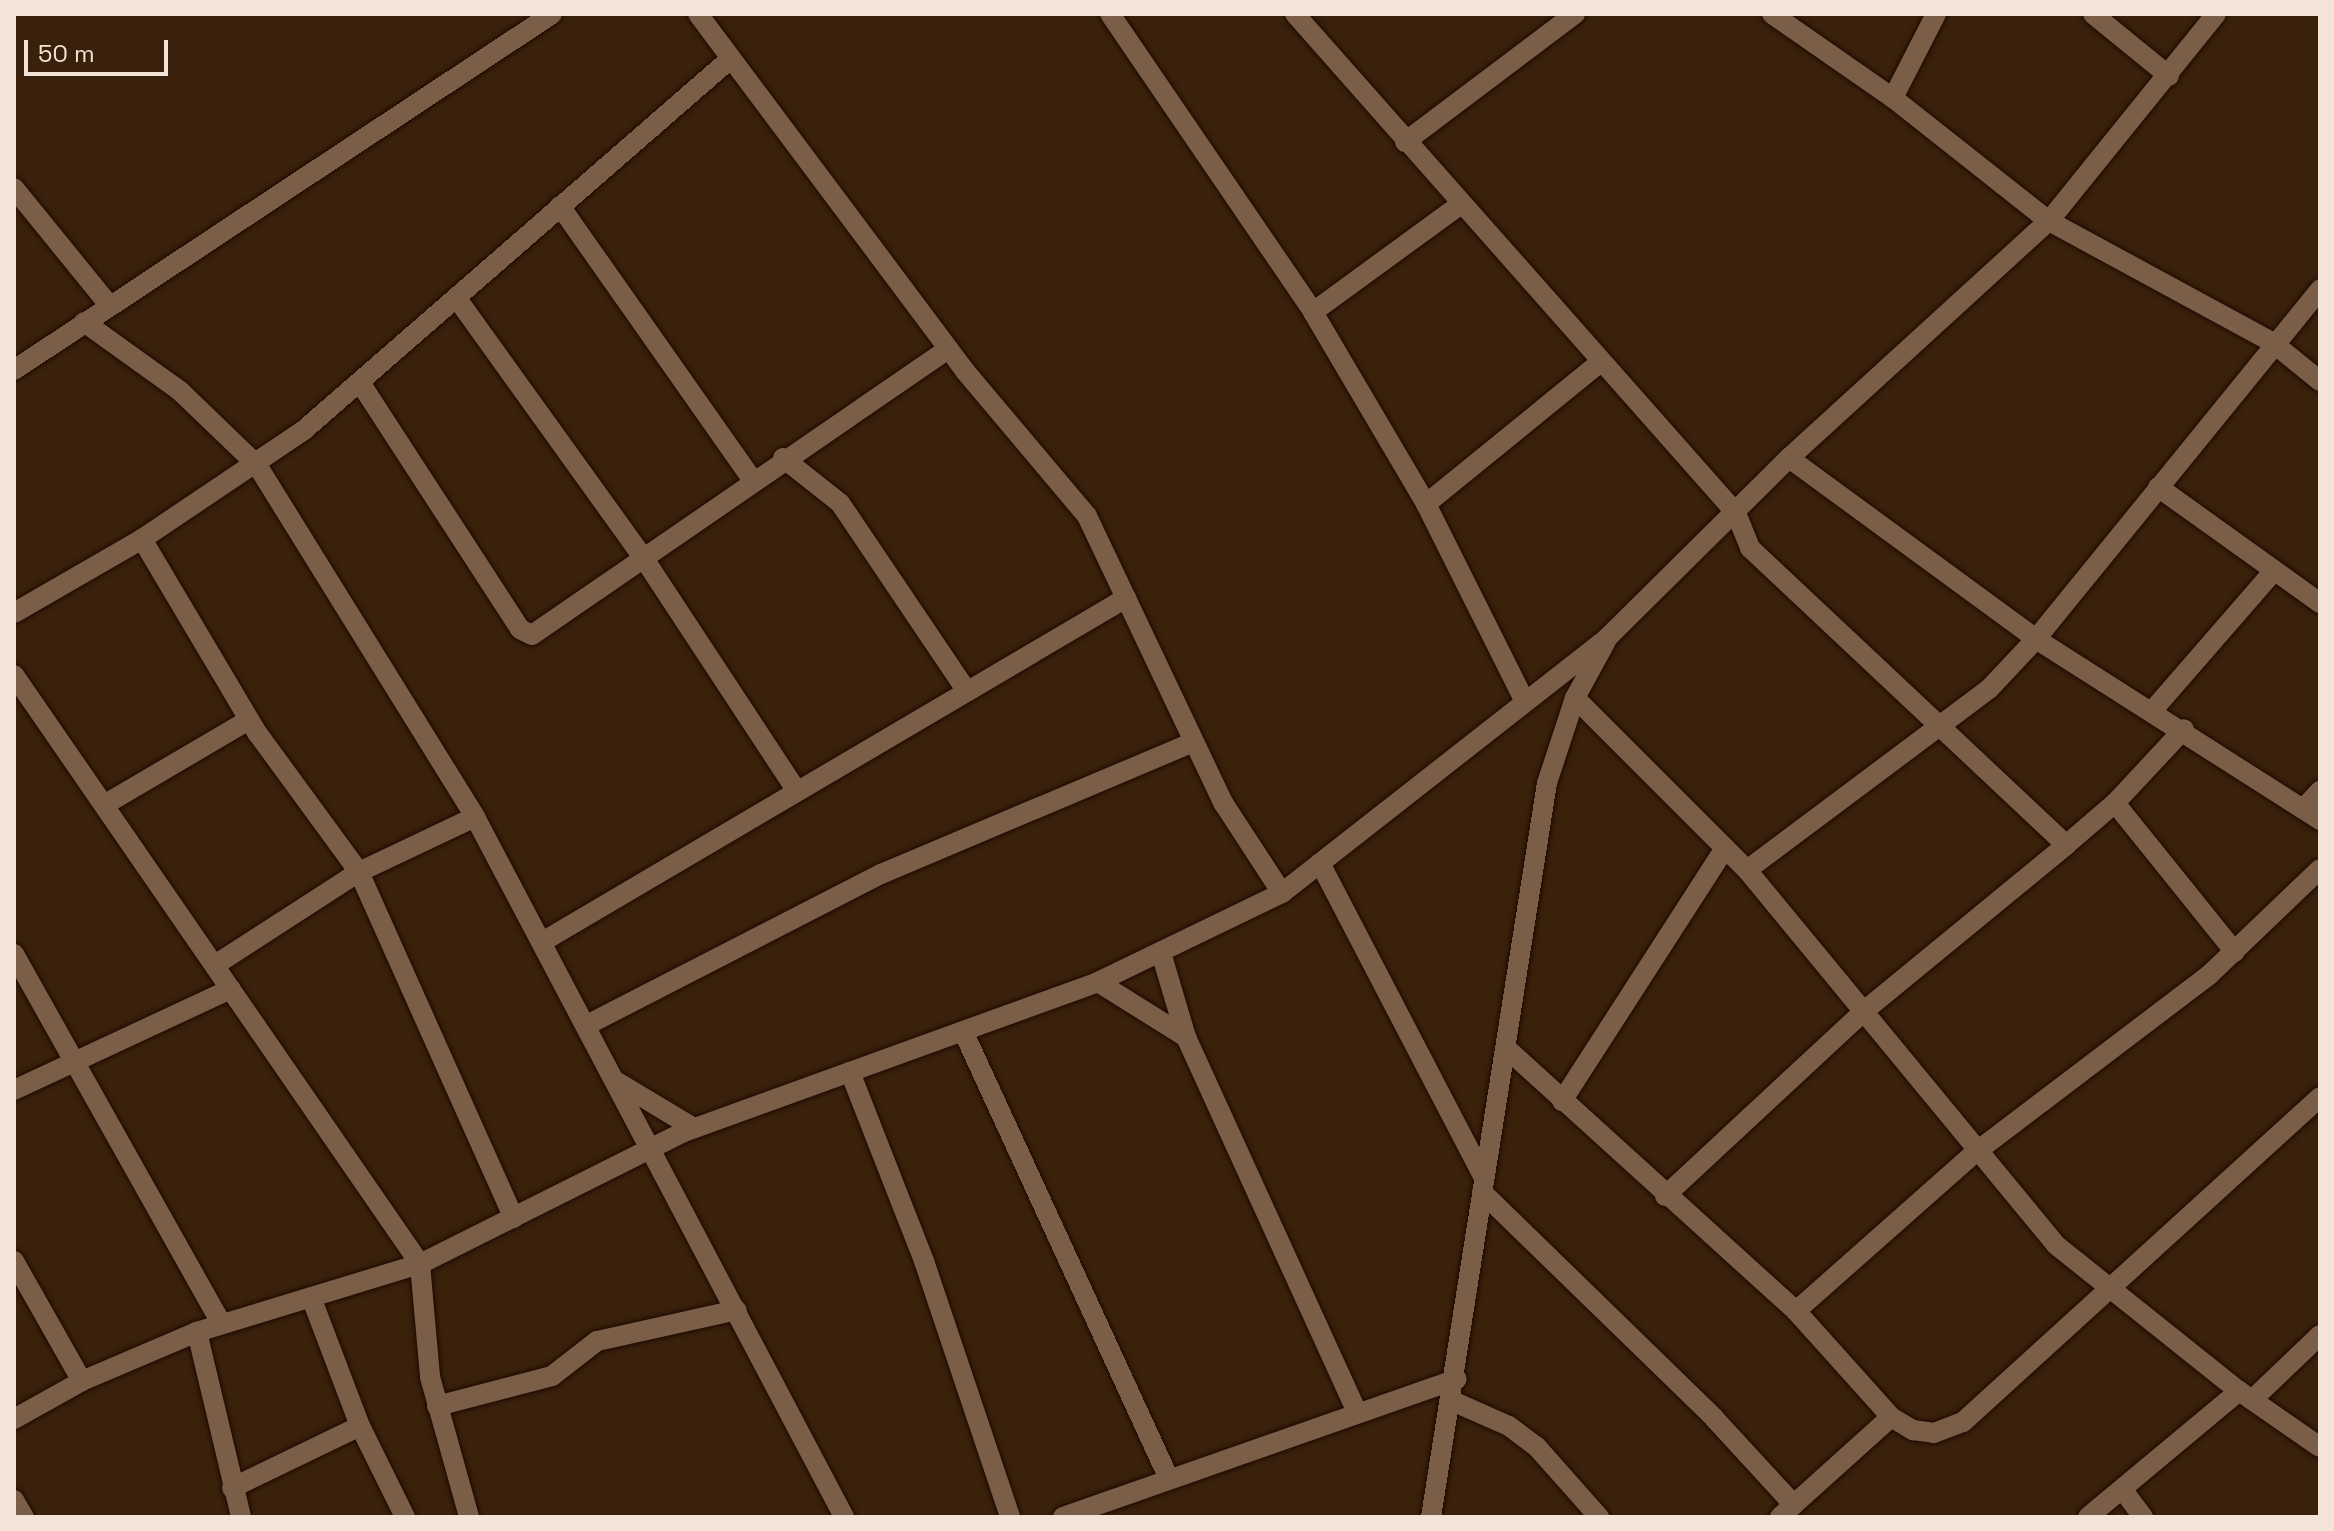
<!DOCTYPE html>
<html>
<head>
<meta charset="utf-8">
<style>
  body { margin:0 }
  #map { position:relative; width:2334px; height:1531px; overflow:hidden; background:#39210c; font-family:"Space Grotesk",sans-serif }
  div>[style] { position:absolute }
  .roads { filter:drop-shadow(0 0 2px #1f0900) drop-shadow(0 0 2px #1f0900) }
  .street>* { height:20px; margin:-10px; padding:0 10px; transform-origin:10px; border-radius:10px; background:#7a5e48 }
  span { translate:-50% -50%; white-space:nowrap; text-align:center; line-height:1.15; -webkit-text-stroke:8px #39210c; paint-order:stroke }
  .frame { position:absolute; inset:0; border:16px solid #f4e4d7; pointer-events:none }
  .scale { position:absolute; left:24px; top:40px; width:144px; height:36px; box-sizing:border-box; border:4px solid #f4e4d7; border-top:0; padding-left:10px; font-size:24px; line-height:28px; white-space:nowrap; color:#f4e4d7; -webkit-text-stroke:6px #39210c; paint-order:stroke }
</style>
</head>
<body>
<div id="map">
  <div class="roads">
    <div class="street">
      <i style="left:698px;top:14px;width:446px;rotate:53.2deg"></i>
      <i style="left:965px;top:371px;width:189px;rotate:49.9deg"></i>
      <i style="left:1087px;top:516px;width:319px;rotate:64.6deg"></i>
      <i style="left:1224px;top:804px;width:106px;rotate:56.9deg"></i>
      <i style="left:1110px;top:14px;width:361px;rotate:55.7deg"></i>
      <i style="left:1313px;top:312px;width:223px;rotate:59.5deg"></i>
      <i style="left:1426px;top:504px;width:219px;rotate:63.4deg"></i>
      <i style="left:1295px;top:14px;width:666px;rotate:48.53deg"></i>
      <i style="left:1736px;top:513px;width:38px;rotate:68deg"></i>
      <i style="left:1750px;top:548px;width:434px;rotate:43.2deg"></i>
      <i style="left:2066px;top:845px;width:65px;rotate:-40.6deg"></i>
      <i style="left:2115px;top:803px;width:101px;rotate:-47deg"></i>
      <i style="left:1772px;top:14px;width:147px;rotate:34.8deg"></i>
      <i style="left:1893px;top:98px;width:199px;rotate:38.3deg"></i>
      <i style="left:2049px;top:221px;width:254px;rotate:28.5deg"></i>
      <i style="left:2272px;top:342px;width:62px;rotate:39.1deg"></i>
      <i style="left:2093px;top:14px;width:98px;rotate:39.2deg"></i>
      <i style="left:1893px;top:98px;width:94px;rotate:-62.9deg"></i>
      <i style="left:1405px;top:142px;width:213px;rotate:-37deg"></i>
      <i style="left:14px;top:188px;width:151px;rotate:50.9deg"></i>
      <i style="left:560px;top:206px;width:334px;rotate:54.9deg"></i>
      <i style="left:458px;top:300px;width:317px;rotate:54.3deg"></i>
      <i style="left:643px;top:557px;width:279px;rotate:56.7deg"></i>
      <i style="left:1313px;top:312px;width:183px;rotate:-36.1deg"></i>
      <i style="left:84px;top:322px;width:118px;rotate:35.7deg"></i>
      <i style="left:180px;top:391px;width:107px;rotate:43.9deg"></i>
      <i style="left:257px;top:465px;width:414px;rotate:58.2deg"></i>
      <i style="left:475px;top:817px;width:791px;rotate:62.2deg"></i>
      <i style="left:14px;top:370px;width:645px;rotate:-33.49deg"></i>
      <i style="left:361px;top:384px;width:292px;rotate:57deg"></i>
      <i style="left:520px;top:629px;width:13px;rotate:27deg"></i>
      <i style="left:532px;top:635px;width:505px;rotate:-34.51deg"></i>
      <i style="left:783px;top:458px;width:73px;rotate:38.3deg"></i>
      <i style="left:840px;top:503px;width:225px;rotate:56deg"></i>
      <i style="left:1789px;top:458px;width:306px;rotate:36.2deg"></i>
      <i style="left:2036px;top:639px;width:337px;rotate:32.5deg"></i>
      <i style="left:2158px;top:487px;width:199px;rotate:35.6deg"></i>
      <i style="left:1426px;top:504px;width:225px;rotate:-39.1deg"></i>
      <i style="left:142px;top:539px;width:227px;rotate:59.3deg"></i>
      <i style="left:258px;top:734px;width:171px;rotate:53.8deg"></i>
      <i style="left:359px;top:872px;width:379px;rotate:65.9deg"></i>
      <i style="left:14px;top:613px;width:148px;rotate:-30deg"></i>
      <i style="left:142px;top:539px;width:195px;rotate:-33.9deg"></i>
      <i style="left:304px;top:430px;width:563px;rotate:-41.04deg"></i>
      <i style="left:14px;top:675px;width:715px;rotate:55.42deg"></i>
      <i style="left:420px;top:1264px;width:113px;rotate:84.9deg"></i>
      <i style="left:430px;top:1377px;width:145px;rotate:74.4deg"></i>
      <i style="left:1575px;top:698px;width:243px;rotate:45deg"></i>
      <i style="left:1747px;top:870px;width:486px;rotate:50.5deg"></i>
      <i style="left:2056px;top:1245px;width:234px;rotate:38.6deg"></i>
      <i style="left:2239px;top:1391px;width:98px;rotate:34.7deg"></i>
      <i style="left:2153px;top:710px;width:183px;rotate:-49deg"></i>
      <i style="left:2115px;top:803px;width:191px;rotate:51.2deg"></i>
      <i style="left:104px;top:805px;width:168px;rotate:-30.4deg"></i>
      <i style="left:2303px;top:809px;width:25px;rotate:-47deg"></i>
      <i style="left:1320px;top:863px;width:353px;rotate:62.5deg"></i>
      <i style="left:1747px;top:870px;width:302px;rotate:-36.8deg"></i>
      <i style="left:1989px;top:689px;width:69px;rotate:-46.8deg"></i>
      <i style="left:2036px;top:639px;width:451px;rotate:-50.9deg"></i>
      <i style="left:542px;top:942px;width:678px;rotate:-30.5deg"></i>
      <i style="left:14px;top:954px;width:424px;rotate:60.7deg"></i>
      <i style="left:1162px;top:956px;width:84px;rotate:73.5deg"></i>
      <i style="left:1186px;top:1037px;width:413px;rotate:65.5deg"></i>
      <i style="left:215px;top:965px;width:171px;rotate:-32.9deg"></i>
      <i style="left:359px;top:872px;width:128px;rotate:-25.4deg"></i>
      <i style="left:1098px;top:982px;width:104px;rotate:32deg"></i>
      <i style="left:587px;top:1025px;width:331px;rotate:-27.2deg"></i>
      <i style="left:881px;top:874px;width:339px;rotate:-22.9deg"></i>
      <i style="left:963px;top:1031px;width:493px;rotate:65.3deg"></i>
      <i style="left:1506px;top:1048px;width:391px;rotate:42.2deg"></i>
      <i style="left:1796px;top:1311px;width:142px;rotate:48.1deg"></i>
      <i style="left:1891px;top:1417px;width:26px;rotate:31deg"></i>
      <i style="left:1913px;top:1430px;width:21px;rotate:8deg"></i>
      <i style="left:1934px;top:1433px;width:31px;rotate:-21deg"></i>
      <i style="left:1963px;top:1422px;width:483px;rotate:-42.3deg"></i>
      <i style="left:850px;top:1072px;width:203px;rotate:68.6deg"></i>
      <i style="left:924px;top:1261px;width:270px;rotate:71.4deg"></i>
      <i style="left:619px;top:1083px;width:87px;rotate:31deg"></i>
      <i style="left:14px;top:1090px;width:239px;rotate:-25deg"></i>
      <i style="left:1562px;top:1101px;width:301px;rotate:-57.2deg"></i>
      <i style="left:1482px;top:1192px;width:324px;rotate:44.2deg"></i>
      <i style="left:1714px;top:1418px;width:118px;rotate:47.4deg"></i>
      <i style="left:1665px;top:1196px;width:270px;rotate:-42.9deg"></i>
      <i style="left:1863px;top:1012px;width:263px;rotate:-39.4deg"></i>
      <i style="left:14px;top:1261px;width:138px;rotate:60.5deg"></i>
      <i style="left:311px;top:1297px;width:138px;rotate:69.2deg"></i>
      <i style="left:360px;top:1426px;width:102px;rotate:63.7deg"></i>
      <i style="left:1796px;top:1311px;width:240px;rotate:-41.5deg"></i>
      <i style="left:1976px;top:1152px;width:293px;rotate:-37.2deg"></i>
      <i style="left:2209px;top:975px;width:153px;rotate:-43.7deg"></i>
      <i style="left:197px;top:1332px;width:190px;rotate:76.6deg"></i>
      <i style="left:1450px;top:1400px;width:64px;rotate:23.8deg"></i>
      <i style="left:1509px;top:1426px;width:34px;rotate:37deg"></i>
      <i style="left:1536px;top:1446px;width:95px;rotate:48.4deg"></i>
      <i style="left:2252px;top:1400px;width:94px;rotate:-43.7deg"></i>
      <i style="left:437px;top:1406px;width:119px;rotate:-14.6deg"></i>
      <i style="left:552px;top:1376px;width:57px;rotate:-37.9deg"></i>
      <i style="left:597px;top:1341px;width:143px;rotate:-12.5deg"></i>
      <i style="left:14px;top:1419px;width:78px;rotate:-29.2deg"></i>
      <i style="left:82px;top:1381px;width:125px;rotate:-23.1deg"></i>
      <i style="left:197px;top:1332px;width:233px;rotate:-17deg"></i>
      <i style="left:420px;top:1264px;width:295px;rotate:-26.6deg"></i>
      <i style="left:684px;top:1132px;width:440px;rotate:-19.9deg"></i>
      <i style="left:1098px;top:982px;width:204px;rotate:-25.8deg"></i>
      <i style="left:1282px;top:893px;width:415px;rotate:-38.1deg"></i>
      <i style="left:1608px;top:637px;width:255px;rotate:-44.7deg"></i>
      <i style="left:1789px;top:458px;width:352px;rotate:-42.4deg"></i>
      <i style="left:2049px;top:221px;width:266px;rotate:-51.1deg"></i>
      <i style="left:232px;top:1488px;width:142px;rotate:-25.8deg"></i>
      <i style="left:2122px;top:1489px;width:35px;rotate:53deg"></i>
      <i style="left:14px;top:1500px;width:20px;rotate:60deg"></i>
      <i style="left:1063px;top:1517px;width:417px;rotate:-19.3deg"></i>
      <i style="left:1431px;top:1517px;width:743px;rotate:-81.02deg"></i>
      <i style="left:1547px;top:783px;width:89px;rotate:-71.8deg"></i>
      <i style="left:1575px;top:698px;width:63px;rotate:-61.4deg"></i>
      <i style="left:1780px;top:1517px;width:149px;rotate:-42deg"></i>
      <i style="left:2088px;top:1517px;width:197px;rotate:-39.8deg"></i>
    </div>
  </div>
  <div class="frame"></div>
  <div class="scale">50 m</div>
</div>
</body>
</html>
